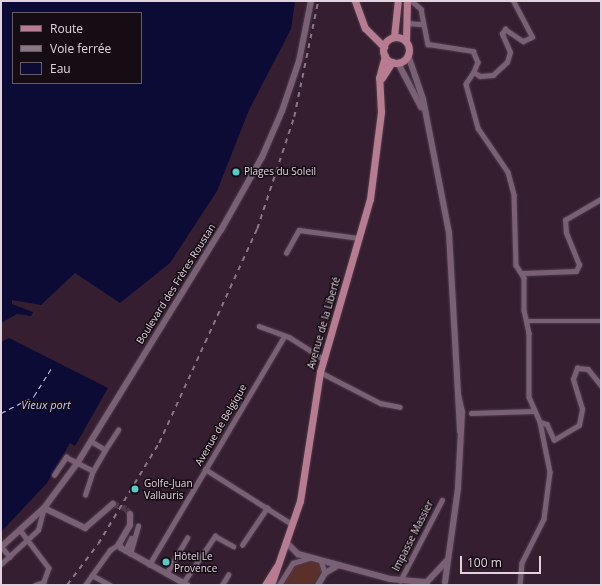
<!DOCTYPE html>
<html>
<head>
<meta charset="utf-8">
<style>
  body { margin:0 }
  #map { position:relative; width:602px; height:586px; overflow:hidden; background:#341e30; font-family:"Open Sans",sans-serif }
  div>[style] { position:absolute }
  .green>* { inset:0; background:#5b302a }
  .water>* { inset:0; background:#0c0b36 }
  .ferry>* { height:1px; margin-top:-0.5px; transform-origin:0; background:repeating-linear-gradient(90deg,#c0c9f8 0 5px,transparent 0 9px) }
  .secondary-tunnel>* { height:6px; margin-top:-3px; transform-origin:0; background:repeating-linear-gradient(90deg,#4e394a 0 6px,transparent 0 9px) }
  .roads { filter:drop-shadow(0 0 1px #4e3c4b) drop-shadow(0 0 1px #4e3c4b) }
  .street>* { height:4.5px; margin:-2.25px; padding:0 2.25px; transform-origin:2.25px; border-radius:2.25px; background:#7a6075 }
  .secondary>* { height:6px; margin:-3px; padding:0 3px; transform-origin:3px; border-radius:3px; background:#7a6075 }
  .primary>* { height:7px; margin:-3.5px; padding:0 3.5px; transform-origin:3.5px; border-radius:3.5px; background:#b87c92 }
  .primary>.ring { margin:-3.5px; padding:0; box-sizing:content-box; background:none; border:7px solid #b87c92; border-radius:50% }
  .rail>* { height:1.5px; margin-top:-0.75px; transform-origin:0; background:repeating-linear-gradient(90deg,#8a7786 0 5px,transparent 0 10px) }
  .dots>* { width:11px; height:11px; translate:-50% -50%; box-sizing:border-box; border:2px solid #150c14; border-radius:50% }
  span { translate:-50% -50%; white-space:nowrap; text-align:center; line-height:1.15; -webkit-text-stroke:3px #150c14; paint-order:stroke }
  .poi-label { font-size:10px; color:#e1d2de }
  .left { translate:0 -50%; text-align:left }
  .street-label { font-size:10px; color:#e1d2de }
  .water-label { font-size:11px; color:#c0c9f8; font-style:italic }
  .frame { position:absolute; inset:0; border:2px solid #e1d2de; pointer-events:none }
  .legend { position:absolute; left:12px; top:12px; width:130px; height:72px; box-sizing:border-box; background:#150c14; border:1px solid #675b65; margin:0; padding:5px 7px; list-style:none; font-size:12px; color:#e1d2de }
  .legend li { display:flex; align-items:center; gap:8px; height:20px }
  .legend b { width:20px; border:1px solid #675b65 }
  .scale { position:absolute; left:460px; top:556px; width:81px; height:18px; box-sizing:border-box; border:2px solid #e1d2de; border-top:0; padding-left:5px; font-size:12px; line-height:14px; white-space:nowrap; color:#e1d2de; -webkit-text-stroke:3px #150c14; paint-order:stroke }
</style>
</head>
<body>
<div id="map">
  <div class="green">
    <i style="clip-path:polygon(307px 560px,320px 563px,323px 569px,313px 585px,282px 585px,296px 564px)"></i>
  </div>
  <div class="water">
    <i style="clip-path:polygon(evenodd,1px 1px,295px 1px,291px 29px,249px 110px,217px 191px,170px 263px,120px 303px,75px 273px,41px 305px,12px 300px,12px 304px,33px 312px,31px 316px,17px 314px,1px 323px,1px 1px,13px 13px,141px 13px,141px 83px,13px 83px,13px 13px)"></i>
    <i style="clip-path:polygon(9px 338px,108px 388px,75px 446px,70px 443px,47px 483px,1px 532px,1px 342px)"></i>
  </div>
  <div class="ferry">
    <i style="left:1px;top:413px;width:37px;rotate:-27deg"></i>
    <i style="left:34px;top:396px;width:32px;rotate:-58deg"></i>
  </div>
  <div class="secondary-tunnel">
    <i style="left:113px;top:504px;width:14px;rotate:21deg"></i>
    <i style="left:126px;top:509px;width:6px;rotate:51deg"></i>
  </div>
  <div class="roads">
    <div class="street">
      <i style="left:413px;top:2px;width:11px;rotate:41deg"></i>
      <i style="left:421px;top:9px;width:36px;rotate:79deg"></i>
      <i style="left:428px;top:44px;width:46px;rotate:8.8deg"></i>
      <i style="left:473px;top:51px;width:12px;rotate:66deg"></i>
      <i style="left:478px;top:62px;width:11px;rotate:112deg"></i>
      <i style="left:407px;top:23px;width:16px;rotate:4deg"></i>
      <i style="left:474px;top:72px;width:14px;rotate:124deg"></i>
      <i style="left:466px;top:84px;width:46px;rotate:74.7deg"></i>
      <i style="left:478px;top:128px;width:53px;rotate:55.7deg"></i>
      <i style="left:508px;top:172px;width:24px;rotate:75deg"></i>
      <i style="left:514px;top:195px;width:70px;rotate:88.4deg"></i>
      <i style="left:516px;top:265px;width:15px;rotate:58deg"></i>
      <i style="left:524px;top:278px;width:32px;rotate:90deg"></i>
      <i style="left:524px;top:310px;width:24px;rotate:78deg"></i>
      <i style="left:529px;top:333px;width:64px;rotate:90deg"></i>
      <i style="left:529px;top:397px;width:27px;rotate:66deg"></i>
      <i style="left:540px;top:422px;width:51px;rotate:78.7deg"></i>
      <i style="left:550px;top:472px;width:47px;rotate:97.3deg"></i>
      <i style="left:544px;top:519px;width:49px;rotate:116.6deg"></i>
      <i style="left:522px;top:563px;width:22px;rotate:95deg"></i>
      <i style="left:474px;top:72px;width:7px;rotate:34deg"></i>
      <i style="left:480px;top:76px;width:13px;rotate:-4deg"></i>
      <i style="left:493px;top:75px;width:19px;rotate:-43deg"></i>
      <i style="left:507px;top:62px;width:10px;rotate:-73deg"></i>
      <i style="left:510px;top:52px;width:20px;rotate:-114deg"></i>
      <i style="left:502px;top:34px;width:6px;rotate:-59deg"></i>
      <i style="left:505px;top:29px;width:22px;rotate:34deg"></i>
      <i style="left:523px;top:41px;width:10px;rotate:-24deg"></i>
      <i style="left:532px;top:37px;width:41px;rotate:-117.8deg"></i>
      <i style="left:286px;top:253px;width:26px;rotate:-61deg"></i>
      <i style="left:299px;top:230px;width:61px;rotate:7.6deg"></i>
      <i style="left:523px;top:273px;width:53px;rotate:-2.2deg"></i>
      <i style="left:576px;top:271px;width:7px;rotate:-63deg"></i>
      <i style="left:579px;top:265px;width:35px;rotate:-112deg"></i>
      <i style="left:566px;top:233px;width:13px;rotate:-94deg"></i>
      <i style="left:565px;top:220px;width:42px;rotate:-30.3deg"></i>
      <i style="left:527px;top:321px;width:74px"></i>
      <i style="left:259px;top:326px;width:32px;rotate:20deg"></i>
      <i style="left:289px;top:337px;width:41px;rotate:32.2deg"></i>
      <i style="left:320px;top:372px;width:68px;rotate:27.3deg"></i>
      <i style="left:380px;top:403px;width:20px;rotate:11deg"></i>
      <i style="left:471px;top:413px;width:63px;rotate:-1.8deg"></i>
      <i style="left:540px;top:422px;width:7px;rotate:16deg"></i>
      <i style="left:547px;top:424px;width:17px;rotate:66deg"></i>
      <i style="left:554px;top:440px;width:29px;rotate:-31deg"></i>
      <i style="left:579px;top:425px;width:16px;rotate:-79deg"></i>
      <i style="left:582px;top:409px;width:31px;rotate:-107deg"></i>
      <i style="left:573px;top:379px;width:12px;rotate:-70deg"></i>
      <i style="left:577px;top:368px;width:11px;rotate:5deg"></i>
      <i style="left:588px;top:369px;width:21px;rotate:51deg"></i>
      <i style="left:105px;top:450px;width:24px;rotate:-57deg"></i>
      <i style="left:205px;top:469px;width:103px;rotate:32.3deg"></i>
      <i style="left:54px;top:475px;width:22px;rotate:-56deg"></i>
      <i style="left:66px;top:457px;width:30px;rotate:27deg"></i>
      <i style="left:93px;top:471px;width:24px;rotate:-60deg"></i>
      <i style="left:105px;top:450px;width:17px;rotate:-149deg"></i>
      <i style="left:85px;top:495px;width:25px;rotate:-72deg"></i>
      <i style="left:21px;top:531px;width:46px;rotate:52.9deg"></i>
      <i style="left:49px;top:568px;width:15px;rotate:110deg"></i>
      <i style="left:242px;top:545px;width:45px;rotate:-56deg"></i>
      <i style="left:1px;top:546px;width:14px;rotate:51deg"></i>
      <i style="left:125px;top:551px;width:14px;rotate:-65deg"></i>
      <i style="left:130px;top:554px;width:29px;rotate:-74deg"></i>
      <i style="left:321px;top:560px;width:14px;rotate:73deg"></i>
      <i style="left:1px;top:564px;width:50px;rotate:-42.6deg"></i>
      <i style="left:38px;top:530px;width:23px;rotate:-75deg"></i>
      <i style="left:149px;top:565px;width:265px;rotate:-59.4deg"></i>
      <i style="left:166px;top:574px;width:42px;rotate:-59.7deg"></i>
      <i style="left:92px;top:575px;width:21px;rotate:29deg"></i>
      <i style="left:400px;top:581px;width:91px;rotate:-62.6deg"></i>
      <i style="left:183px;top:583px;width:57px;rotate:-55.8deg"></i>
      <i style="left:215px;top:536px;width:21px;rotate:29deg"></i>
      <i style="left:35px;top:585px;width:9px;rotate:-18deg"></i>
      <i style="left:85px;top:585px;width:43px;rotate:-54.5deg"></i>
      <i style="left:110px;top:550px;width:11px;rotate:-34deg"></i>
      <i style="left:222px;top:585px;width:12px;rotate:-59deg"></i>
      <i style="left:279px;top:585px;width:26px;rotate:-58deg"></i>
      <i style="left:293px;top:563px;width:17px;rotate:-17deg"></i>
    </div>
    <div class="secondary">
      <i style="left:408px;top:55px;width:46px;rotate:71.2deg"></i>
      <i style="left:423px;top:99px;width:136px;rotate:79deg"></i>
      <i style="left:449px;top:233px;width:199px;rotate:86.8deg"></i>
      <i style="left:398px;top:63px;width:50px;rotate:62.4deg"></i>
      <i style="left:44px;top:508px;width:46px;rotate:26deg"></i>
      <i style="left:85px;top:528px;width:37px;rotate:-41deg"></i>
      <i style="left:130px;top:514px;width:11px;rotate:90deg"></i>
      <i style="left:130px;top:525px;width:22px;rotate:120deg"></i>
      <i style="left:119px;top:544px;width:4px;rotate:63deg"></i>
      <i style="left:121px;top:548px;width:76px;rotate:29.3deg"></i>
      <i style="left:286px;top:542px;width:17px;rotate:45deg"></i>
      <i style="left:298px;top:554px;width:95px;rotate:15.2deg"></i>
      <i style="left:390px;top:579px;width:37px;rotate:5deg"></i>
      <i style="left:1px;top:547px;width:58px;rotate:-42.2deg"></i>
      <i style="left:44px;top:508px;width:57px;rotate:-53.5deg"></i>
      <i style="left:78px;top:462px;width:273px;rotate:-58.4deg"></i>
      <i style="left:221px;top:230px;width:84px;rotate:-60.7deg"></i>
      <i style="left:262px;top:157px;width:50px;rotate:-66.5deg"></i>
      <i style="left:282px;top:111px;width:53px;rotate:-71.2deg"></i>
      <i style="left:299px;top:61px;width:61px;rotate:-78.7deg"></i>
      <i style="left:445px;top:582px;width:95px;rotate:-82.1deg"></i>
      <i style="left:458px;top:488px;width:76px;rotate:-87deg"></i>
      <i style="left:462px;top:412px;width:17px;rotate:-103deg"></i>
      <i style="left:425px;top:584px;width:33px;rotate:-47deg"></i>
      <i style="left:318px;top:585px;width:14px;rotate:-60deg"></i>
      <i style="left:325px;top:573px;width:16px;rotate:-30deg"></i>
    </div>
    <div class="primary">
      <i style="left:355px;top:1px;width:29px;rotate:70deg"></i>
      <i style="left:365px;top:28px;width:27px;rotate:45deg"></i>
      <i style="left:394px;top:37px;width:36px;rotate:-84deg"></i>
      <i class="ring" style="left:383px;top:37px;width:19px;height:19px"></i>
      <i style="left:406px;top:41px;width:40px;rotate:-88.6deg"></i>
      <i style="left:382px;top:78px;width:19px;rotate:-58deg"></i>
      <i style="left:265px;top:585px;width:22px;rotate:-58deg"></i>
      <i style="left:271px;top:585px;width:89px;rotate:-71deg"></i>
      <i style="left:300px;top:501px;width:131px;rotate:-81.2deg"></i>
      <i style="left:320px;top:372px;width:180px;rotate:-73.9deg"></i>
      <i style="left:370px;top:199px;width:88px;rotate:-82.8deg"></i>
      <i style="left:381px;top:112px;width:34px;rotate:-93deg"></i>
      <i style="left:379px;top:78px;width:23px;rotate:-75deg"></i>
    </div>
  </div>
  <div class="rail">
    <i style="left:67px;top:585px;width:51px;rotate:-52.9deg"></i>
    <i style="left:98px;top:544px;width:118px;rotate:-58.9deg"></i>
    <i style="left:159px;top:443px;width:235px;rotate:-65.4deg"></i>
    <i style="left:257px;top:229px;width:118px;rotate:-71.7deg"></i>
    <i style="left:294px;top:117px;width:118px;rotate:-78.3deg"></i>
  </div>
  <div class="dots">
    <i style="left:236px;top:172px;background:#54cdc8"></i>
    <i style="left:135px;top:489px;background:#54cdc8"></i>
    <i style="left:166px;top:562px;background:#54cdc8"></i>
  </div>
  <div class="poi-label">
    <span class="left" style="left:244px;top:172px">Plages du Soleil</span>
    <span class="left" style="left:144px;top:489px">Golfe-Juan<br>Vallauris</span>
    <span class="left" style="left:174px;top:562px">Hôtel Le<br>Provence</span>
  </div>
  <div class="street-label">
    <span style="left:176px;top:284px;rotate:-58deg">Boulevard des Frères Roustan</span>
    <span style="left:324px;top:323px;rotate:-74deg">Avenue de la Liberté</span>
    <span style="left:221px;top:425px;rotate:-60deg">Avenue de Belgique</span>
    <span style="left:413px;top:536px;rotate:-63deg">Impasse Massier</span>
  </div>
  <div class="water-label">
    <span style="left:46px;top:405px">Vieux port</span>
  </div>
  <div class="frame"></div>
  <ul class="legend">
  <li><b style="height:5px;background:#b87c92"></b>Route</li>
  <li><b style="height:5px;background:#8a7786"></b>Voie ferrée</li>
  <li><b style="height:11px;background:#0c0b36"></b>Eau</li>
  </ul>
  <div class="scale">100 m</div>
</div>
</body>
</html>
